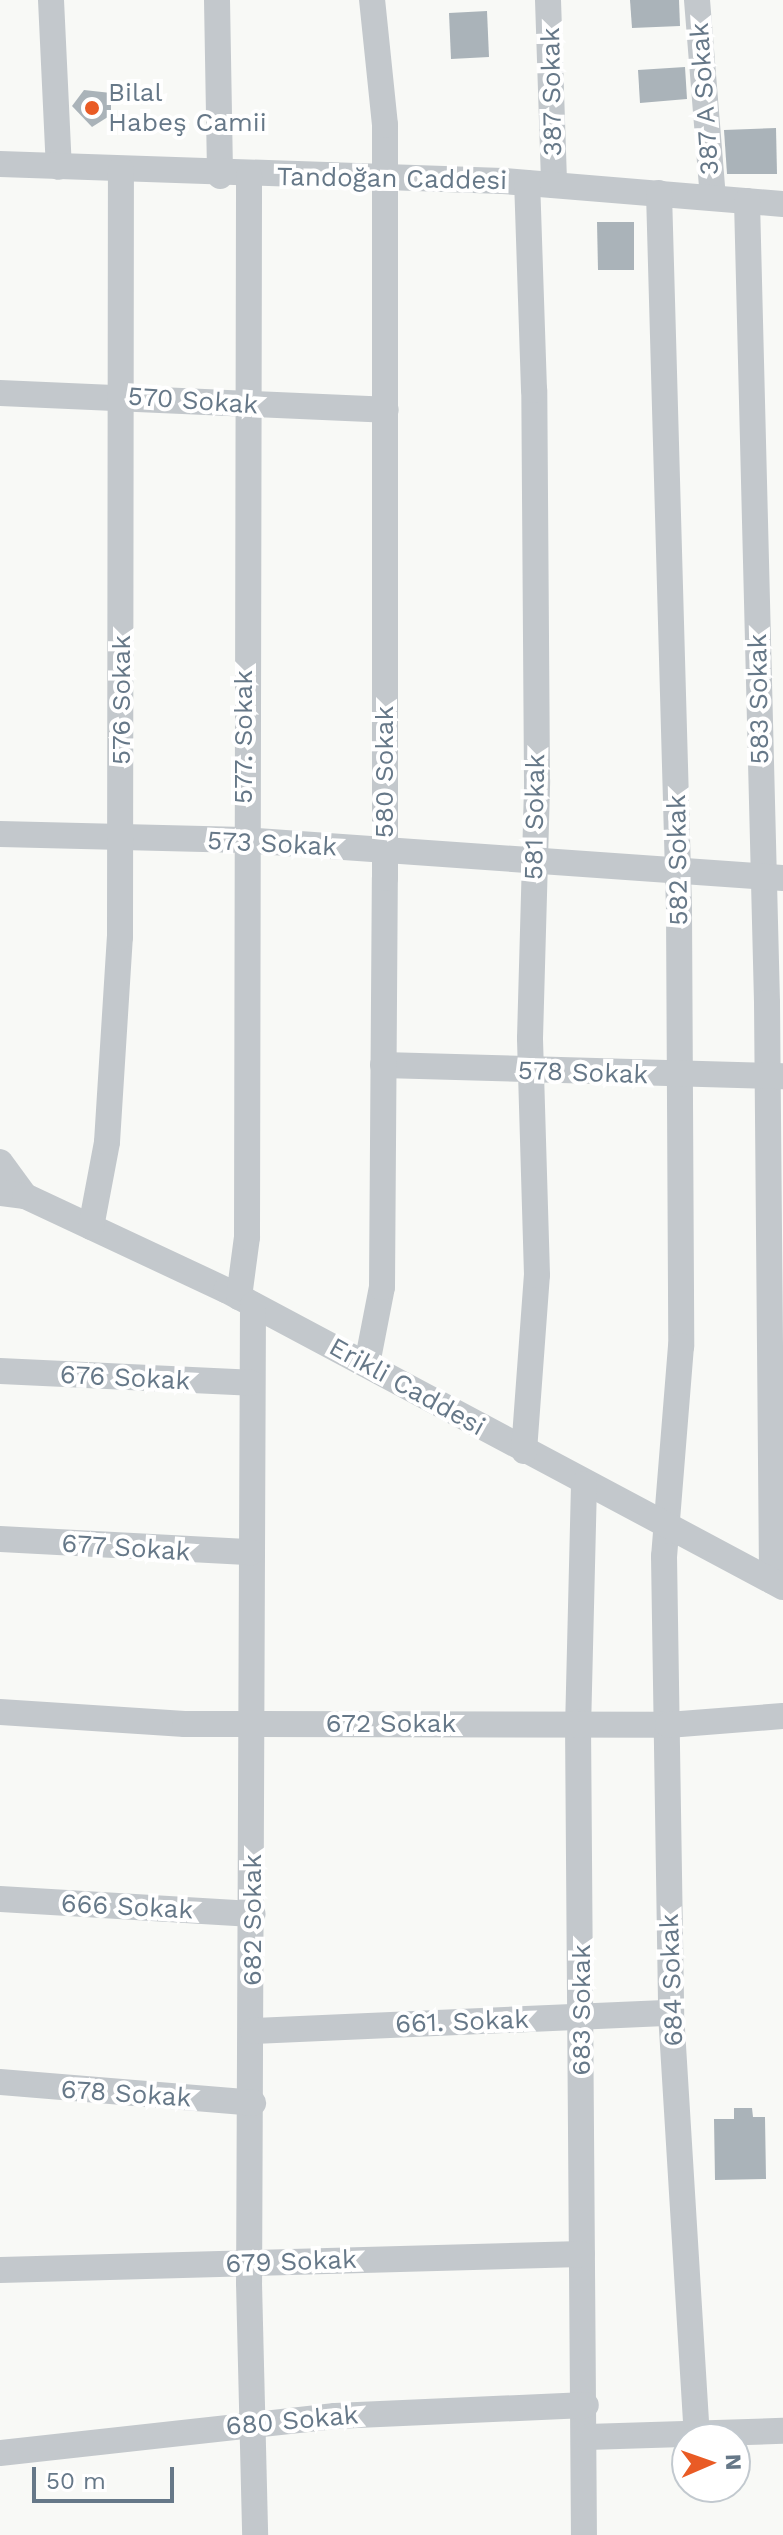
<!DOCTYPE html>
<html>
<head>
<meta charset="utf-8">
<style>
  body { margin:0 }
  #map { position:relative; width:783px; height:2535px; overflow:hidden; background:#f8f9f6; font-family:"Work Sans",sans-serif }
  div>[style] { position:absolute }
  .building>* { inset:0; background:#aab3b9 }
  .minor>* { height:26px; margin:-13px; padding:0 13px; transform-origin:13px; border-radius:13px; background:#c3c8cc }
  .dots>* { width:22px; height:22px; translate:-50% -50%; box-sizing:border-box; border:4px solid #fff; border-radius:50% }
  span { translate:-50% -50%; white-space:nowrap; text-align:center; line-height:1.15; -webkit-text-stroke:8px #fff; paint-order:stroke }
  .street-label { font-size:26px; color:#667888 }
  .poi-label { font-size:26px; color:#667888 }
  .left { translate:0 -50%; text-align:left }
  .north { position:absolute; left:671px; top:2423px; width:80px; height:80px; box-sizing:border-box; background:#fff; border:2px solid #c2c9cf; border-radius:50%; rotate:88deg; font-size:22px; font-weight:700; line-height:32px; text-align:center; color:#667888 }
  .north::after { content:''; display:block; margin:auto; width:28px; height:36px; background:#e95b25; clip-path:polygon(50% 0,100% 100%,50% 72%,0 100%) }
  .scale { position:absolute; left:32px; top:2467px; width:142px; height:36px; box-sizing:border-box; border:4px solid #667888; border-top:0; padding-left:10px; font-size:24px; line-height:28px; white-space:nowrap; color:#667888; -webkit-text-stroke:6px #fff; paint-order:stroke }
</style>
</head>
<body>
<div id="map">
  <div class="building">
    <i style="clip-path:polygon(630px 0,679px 0,680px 26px,632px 28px)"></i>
    <i style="clip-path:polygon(487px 11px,489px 57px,451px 59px,449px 13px)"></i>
    <i style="clip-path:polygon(685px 67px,687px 99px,640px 103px,638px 70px)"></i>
    <i style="clip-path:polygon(84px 90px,111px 93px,111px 115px,92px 127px,72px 106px)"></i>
    <i style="clip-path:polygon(776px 128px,777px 174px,727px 174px,724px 130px)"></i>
    <i style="clip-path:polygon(597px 222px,634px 222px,634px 270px,598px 270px)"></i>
    <i style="clip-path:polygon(734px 2108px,752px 2108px,753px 2117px,765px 2117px,766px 2179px,715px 2180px,714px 2119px,734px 2119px)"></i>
  </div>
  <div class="minor">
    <i style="left:51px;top:0;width:167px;rotate:87.3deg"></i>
    <i style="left:217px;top:0;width:176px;rotate:89deg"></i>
    <i style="left:548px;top:0;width:185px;rotate:88.1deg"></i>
    <i style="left:697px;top:0;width:198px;rotate:85.4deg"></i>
    <i style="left:0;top:164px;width:503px;rotate:1.94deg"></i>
    <i style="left:503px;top:181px;width:281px;rotate:4.7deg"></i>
    <i style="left:659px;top:193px;width:717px;rotate:88.4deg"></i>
    <i style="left:679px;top:910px;width:436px;rotate:89.7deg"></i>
    <i style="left:681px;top:1346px;width:211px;rotate:94.6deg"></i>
    <i style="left:664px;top:1556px;width:457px;rotate:89.1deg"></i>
    <i style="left:671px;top:2013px;width:422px;rotate:86.5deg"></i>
    <i style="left:747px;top:201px;width:802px;rotate:88.57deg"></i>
    <i style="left:767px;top:1003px;width:578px;rotate:89.5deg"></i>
    <i style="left:0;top:393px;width:386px;rotate:2.5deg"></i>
    <i style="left:0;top:834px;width:244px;rotate:1.4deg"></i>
    <i style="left:244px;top:840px;width:540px;rotate:4.03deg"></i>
    <i style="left:383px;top:1065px;width:400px;rotate:1.6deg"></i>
    <i style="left:0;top:1162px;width:42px;rotate:53.7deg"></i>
    <i style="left:0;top:1193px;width:25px;rotate:7deg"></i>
    <i style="left:25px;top:1196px;width:222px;rotate:25.1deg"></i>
    <i style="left:226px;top:1290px;width:631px;rotate:28.07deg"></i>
    <i style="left:91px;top:1227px;width:86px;rotate:-79.3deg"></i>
    <i style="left:107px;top:1142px;width:205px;rotate:-86.4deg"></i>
    <i style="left:120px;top:937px;width:767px;rotate:-89.93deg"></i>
    <i style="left:239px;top:1297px;width:61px;rotate:-82.4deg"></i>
    <i style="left:247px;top:1237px;width:1061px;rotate:-89.89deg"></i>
    <i style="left:253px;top:1305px;width:978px;rotate:90.23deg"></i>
    <i style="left:249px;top:2283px;width:252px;rotate:88.6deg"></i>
    <i style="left:367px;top:1364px;width:78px;rotate:-79deg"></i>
    <i style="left:382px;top:1287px;width:409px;rotate:-89.6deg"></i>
    <i style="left:385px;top:878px;width:753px;rotate:-90deg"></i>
    <i style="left:385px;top:125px;width:126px;rotate:-95.9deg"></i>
    <i style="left:0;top:1371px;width:251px;rotate:2.7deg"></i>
    <i style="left:524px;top:1451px;width:176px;rotate:-85.8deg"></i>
    <i style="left:537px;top:1275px;width:237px;rotate:-91.7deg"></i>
    <i style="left:530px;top:1038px;width:257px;rotate:-88.4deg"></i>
    <i style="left:537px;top:781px;width:391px;rotate:-90.4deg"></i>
    <i style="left:534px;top:390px;width:207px;rotate:-91.9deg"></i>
    <i style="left:584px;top:1484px;width:238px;rotate:91.4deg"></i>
    <i style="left:578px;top:1722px;width:813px;rotate:89.58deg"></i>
    <i style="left:0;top:1539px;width:252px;rotate:3deg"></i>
    <i style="left:0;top:1712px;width:185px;rotate:3.7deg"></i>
    <i style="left:185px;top:1724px;width:483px;rotate:0.1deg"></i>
    <i style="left:668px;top:1725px;width:115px;rotate:-4.5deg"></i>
    <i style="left:0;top:1899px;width:253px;rotate:3.4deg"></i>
    <i style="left:253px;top:2031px;width:418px;rotate:-2.5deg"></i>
    <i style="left:0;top:2082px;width:254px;rotate:4.7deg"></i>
    <i style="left:0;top:2270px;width:582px;rotate:-1.57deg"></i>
    <i style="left:587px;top:2437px;width:196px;rotate:-1.8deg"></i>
    <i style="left:0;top:2453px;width:337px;rotate:-6.3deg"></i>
    <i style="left:335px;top:2416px;width:251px;rotate:-2.5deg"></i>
  </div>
  <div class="dots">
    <i style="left:92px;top:108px;background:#e95b25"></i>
  </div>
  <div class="street-label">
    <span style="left:552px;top:92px;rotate:-91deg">387 Sokak</span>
    <span style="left:705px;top:99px;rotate:-94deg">387 A Sokak</span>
    <span style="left:392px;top:179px;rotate:1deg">Tandoğan Caddesi</span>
    <span style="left:193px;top:401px;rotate:4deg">570 Sokak</span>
    <span style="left:759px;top:699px;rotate:-91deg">583 Sokak</span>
    <span style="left:122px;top:700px;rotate:-90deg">576 Sokak</span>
    <span style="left:244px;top:737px;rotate:-90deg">577. Sokak</span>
    <span style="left:385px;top:772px;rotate:-90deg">580 Sokak</span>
    <span style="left:535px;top:817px;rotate:-89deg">581 Sokak</span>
    <span style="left:272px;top:844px;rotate:3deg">573 Sokak</span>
    <span style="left:678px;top:860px;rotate:-91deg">582 Sokak</span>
    <span style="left:583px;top:1073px;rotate:2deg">578 Sokak</span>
    <span style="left:125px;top:1378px;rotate:3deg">676 Sokak</span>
    <span style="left:407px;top:1387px;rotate:29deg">Erikli Caddesi</span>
    <span style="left:126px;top:1548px;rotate:4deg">677 Sokak</span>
    <span style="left:391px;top:1724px">672 Sokak</span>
    <span style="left:127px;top:1907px;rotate:3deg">666 Sokak</span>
    <span style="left:253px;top:1920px;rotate:-90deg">682 Sokak</span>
    <span style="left:672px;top:1980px;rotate:-92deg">684 Sokak</span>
    <span style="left:582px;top:2010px;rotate:-90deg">683 Sokak</span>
    <span style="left:462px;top:2022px;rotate:-2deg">661. Sokak</span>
    <span style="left:126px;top:2094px;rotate:4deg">678 Sokak</span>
    <span style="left:291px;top:2262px;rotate:-2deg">679 Sokak</span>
    <span style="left:292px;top:2421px;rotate:-5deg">680 Sokak</span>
  </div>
  <div class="poi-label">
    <span class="left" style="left:108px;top:108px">Bilal<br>Habeş Camii</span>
  </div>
  <div class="north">N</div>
  <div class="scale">50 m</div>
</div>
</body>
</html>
